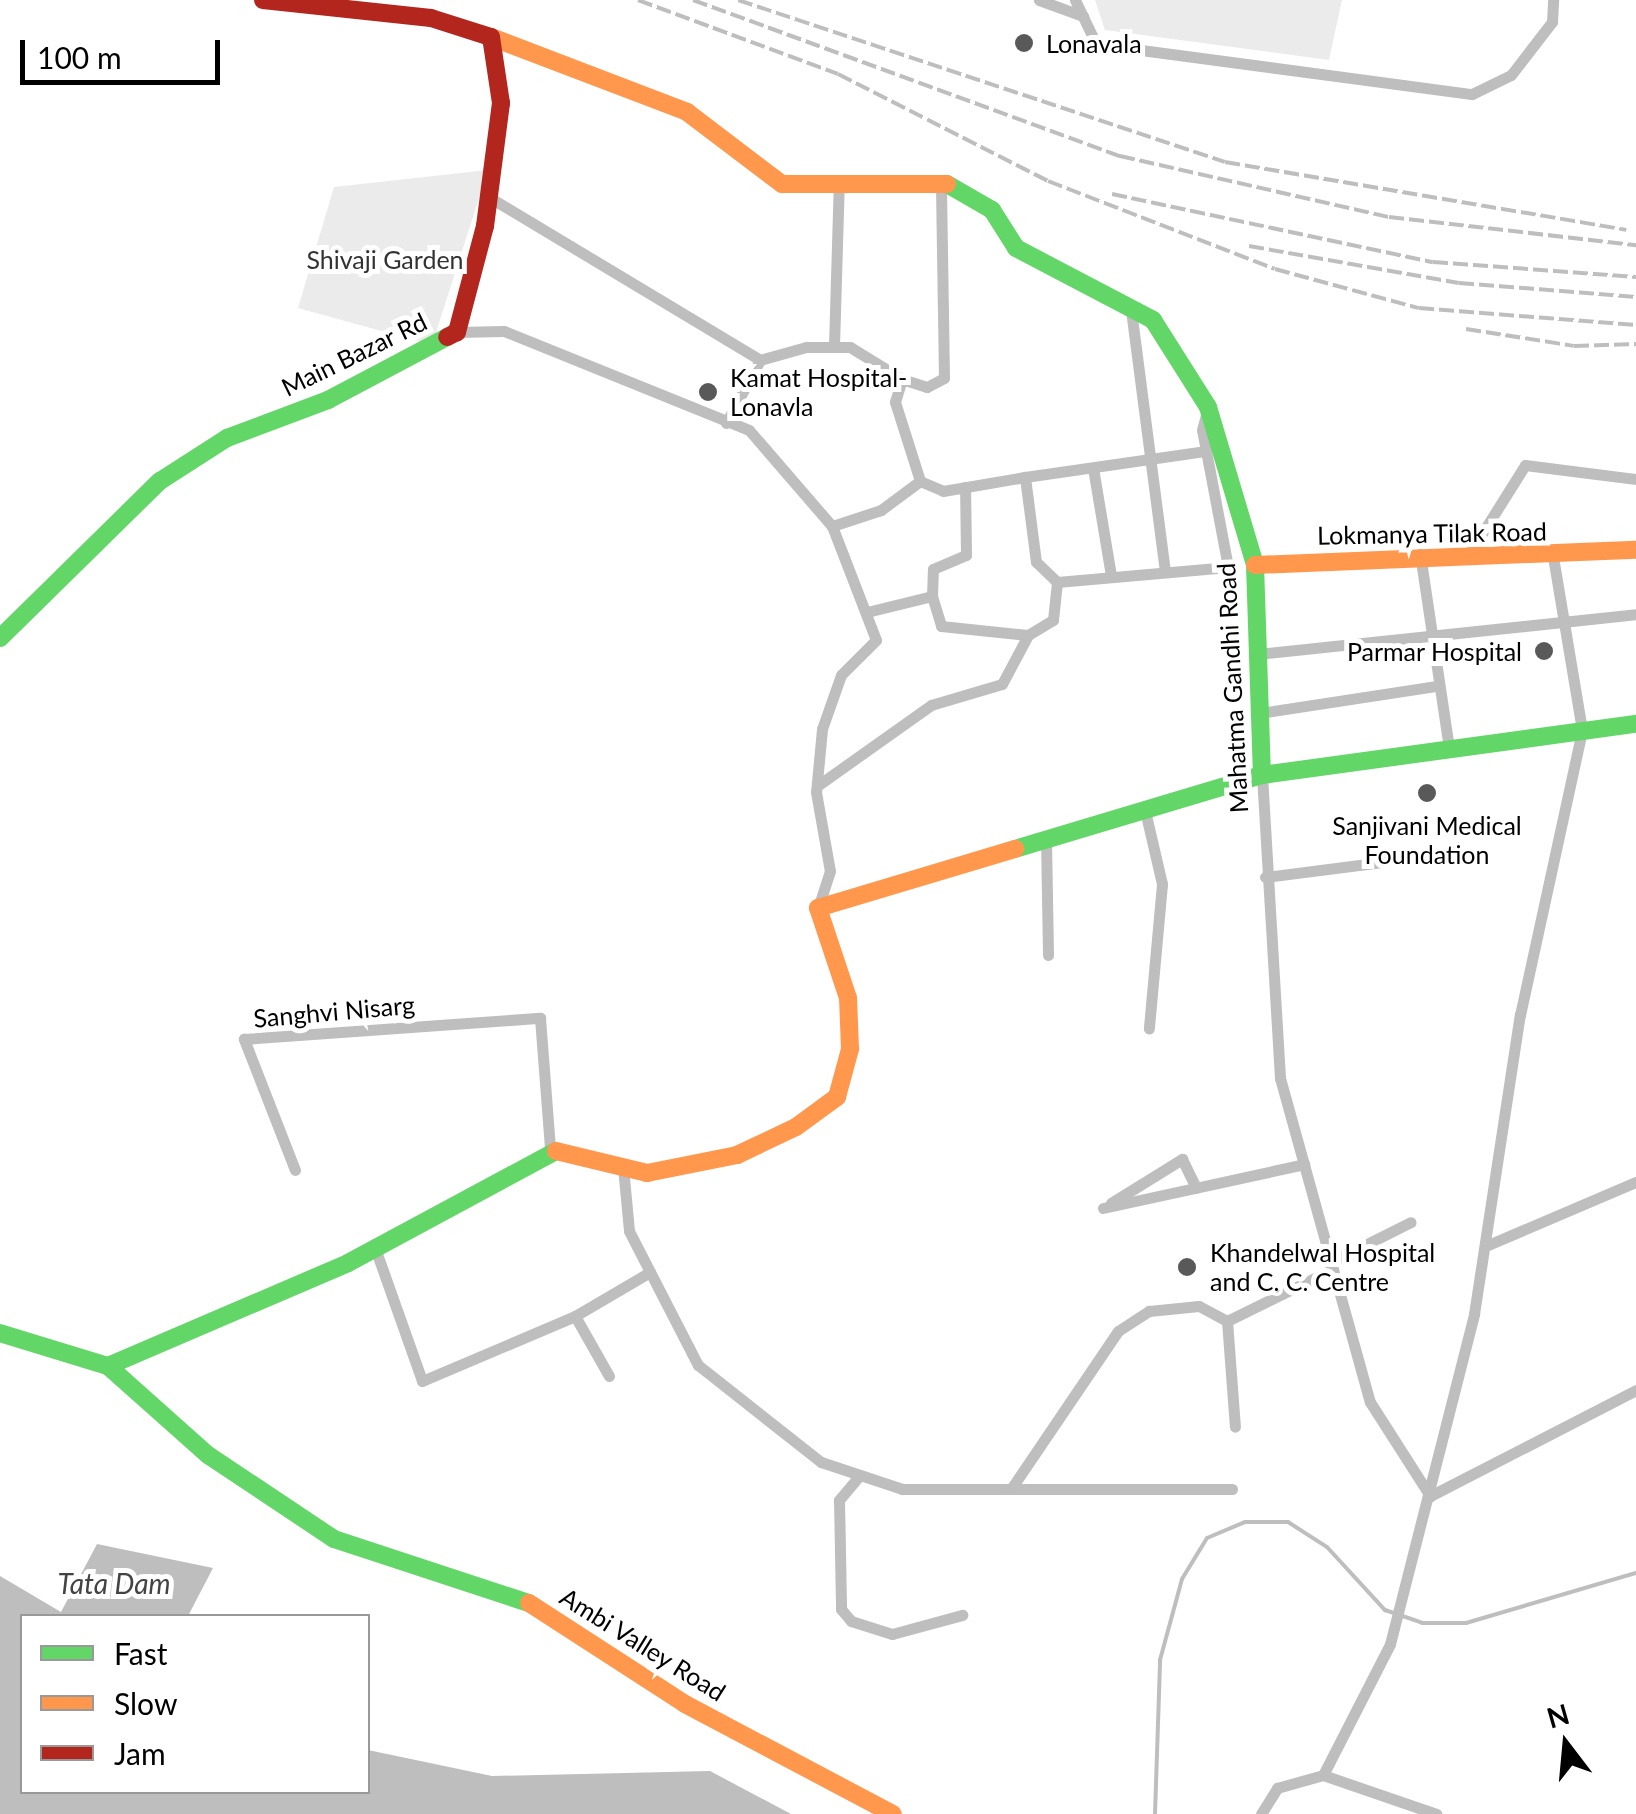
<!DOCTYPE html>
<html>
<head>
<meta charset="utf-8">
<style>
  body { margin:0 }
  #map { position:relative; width:1636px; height:1814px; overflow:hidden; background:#fff; font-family:Lato,sans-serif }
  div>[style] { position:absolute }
  .green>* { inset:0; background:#ebebeb }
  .water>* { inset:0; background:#bebebe }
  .stream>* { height:4px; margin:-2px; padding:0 2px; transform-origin:2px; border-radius:2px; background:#bebebe }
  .street>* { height:11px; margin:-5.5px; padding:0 5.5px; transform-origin:5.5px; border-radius:5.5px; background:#bebebe }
  .fast>* { height:18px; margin:-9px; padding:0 9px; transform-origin:9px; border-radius:9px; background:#63d668 }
  .slow>* { height:18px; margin:-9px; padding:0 9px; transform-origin:9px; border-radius:9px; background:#ff974d }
  .jam>* { height:18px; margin:-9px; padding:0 9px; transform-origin:9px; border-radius:9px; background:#b3261e }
  .rail>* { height:4px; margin-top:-2px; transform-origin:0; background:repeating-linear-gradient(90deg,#bebebe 0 15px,transparent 0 20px) }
  .dots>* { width:28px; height:28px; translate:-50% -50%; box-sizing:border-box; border:5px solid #fff; border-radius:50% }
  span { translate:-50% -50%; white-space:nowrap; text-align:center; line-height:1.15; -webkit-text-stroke:10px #fff; paint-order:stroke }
  .poi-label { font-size:25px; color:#000 }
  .left { translate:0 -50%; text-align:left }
  .right { translate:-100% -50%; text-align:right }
  .park-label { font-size:25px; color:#323232 }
  .street-label { font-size:25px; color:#000 }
  .water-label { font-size:28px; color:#434343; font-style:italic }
  .legend { position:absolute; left:20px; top:1614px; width:350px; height:180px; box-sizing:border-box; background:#fff; border:2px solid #999; margin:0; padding:12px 18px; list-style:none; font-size:30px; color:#000 }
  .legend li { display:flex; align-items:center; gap:20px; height:50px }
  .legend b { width:50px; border:2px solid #999 }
  .north { position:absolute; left:1516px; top:1694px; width:100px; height:100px; -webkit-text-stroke:8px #fff; paint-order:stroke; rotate:344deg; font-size:28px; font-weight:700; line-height:40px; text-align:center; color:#000 }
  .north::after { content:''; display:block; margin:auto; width:35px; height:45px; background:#000; clip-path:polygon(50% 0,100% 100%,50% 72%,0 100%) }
  .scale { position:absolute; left:20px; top:40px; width:200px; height:45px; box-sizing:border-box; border:5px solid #000; border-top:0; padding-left:12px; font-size:30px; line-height:35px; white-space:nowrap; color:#000; -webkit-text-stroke:8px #fff; paint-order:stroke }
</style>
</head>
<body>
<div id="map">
  <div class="green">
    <i style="clip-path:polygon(1095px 0,1342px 0,1329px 60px,1105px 30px)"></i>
    <i style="clip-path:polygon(488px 170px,432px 345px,298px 308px,334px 187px)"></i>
  </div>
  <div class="water">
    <i style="clip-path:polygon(97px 1544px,213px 1568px,188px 1616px,22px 1616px,22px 1792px,368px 1792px,368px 1750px,492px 1776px,710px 1771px,791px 1814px,0 1814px,0 1576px,61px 1612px)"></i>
  </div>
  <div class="stream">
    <i style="left:1155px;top:1814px;width:154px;rotate:-88.1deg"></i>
    <i style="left:1160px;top:1660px;width:84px;rotate:-74.8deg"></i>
    <i style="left:1182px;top:1579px;width:48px;rotate:-58.6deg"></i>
    <i style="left:1207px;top:1538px;width:41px;rotate:-22.8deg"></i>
    <i style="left:1245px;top:1522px;width:43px"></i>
    <i style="left:1288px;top:1522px;width:46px;rotate:32.7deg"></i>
    <i style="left:1327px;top:1547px;width:86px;rotate:47.4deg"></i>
    <i style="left:1385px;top:1610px;width:39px;rotate:19deg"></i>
    <i style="left:1422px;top:1623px;width:44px"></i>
    <i style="left:1466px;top:1623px;width:177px;rotate:-16.4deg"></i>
  </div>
  <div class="street">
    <i style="left:1039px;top:0;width:47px;rotate:20deg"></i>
    <i style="left:1075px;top:0;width:49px;rotate:64.5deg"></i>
    <i style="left:1096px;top:44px;width:379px;rotate:7.6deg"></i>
    <i style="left:1472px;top:94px;width:43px;rotate:-26deg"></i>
    <i style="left:1511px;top:75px;width:67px;rotate:-52.3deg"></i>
    <i style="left:1552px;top:22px;width:22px;rotate:-87deg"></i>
    <i style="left:489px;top:197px;width:316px;rotate:31deg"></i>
    <i style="left:1131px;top:310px;width:263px;rotate:82.6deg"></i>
    <i style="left:457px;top:332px;width:47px;rotate:-1.2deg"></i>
    <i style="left:504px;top:331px;width:264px;rotate:22deg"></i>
    <i style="left:749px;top:430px;width:127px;rotate:49.2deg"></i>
    <i style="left:832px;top:526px;width:122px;rotate:68.9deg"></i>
    <i style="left:876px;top:640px;width:49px;rotate:135deg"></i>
    <i style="left:841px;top:675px;width:57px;rotate:109.4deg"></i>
    <i style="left:822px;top:729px;width:63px;rotate:95.4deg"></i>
    <i style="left:816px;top:792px;width:80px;rotate:80deg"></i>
    <i style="left:830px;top:871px;width:39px;rotate:108deg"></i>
    <i style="left:834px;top:346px;width:164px;rotate:-88.3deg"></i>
    <i style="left:902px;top:379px;width:26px;rotate:18deg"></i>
    <i style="left:927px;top:387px;width:19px;rotate:-28deg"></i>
    <i style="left:944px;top:378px;width:195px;rotate:-90.9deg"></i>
    <i style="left:726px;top:423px;width:72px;rotate:-61.6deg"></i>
    <i style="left:760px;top:360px;width:48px;rotate:-15.8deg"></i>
    <i style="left:806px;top:347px;width:44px"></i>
    <i style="left:850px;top:347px;width:61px;rotate:31.6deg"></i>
    <i style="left:902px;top:379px;width:24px;rotate:107deg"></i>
    <i style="left:895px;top:402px;width:83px;rotate:72.4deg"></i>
    <i style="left:920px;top:481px;width:49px;rotate:143.4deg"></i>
    <i style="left:881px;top:510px;width:52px;rotate:161.9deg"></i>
    <i style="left:1093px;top:468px;width:109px;rotate:80.5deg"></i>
    <i style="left:920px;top:481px;width:25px;rotate:23deg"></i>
    <i style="left:943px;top:491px;width:83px;rotate:-9.7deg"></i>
    <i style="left:1420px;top:554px;width:197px;rotate:81.5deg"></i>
    <i style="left:1468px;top:556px;width:107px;rotate:-57.9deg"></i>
    <i style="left:1525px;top:465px;width:112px;rotate:7.2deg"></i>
    <i style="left:1057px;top:582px;width:29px;rotate:-136deg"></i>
    <i style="left:1036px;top:562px;width:86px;rotate:-97.4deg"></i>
    <i style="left:1025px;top:477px;width:183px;rotate:-8.2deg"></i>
    <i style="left:932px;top:596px;width:27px;rotate:-88deg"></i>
    <i style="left:933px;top:569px;width:36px;rotate:-23deg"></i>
    <i style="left:966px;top:555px;width:68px;rotate:-90.8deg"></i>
    <i style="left:867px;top:612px;width:67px;rotate:-13.8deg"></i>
    <i style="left:932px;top:596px;width:31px;rotate:73deg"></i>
    <i style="left:941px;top:626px;width:87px;rotate:5.9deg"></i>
    <i style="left:1258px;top:654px;width:380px;rotate:-6deg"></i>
    <i style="left:1260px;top:713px;width:179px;rotate:-8.7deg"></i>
    <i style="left:1262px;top:775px;width:304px;rotate:86.6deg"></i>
    <i style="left:1280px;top:1078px;width:336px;rotate:74.5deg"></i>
    <i style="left:1370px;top:1402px;width:112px;rotate:57.4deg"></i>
    <i style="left:1430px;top:1496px;width:232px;rotate:-27.2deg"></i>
    <i style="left:817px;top:786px;width:140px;rotate:-35.4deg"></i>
    <i style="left:931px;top:705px;width:74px;rotate:-16.5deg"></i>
    <i style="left:1002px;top:684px;width:55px;rotate:-62deg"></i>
    <i style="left:1028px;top:635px;width:29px;rotate:-31deg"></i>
    <i style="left:1053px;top:620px;width:38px;rotate:-84deg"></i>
    <i style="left:1057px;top:582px;width:172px;rotate:-5deg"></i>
    <i style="left:1228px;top:567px;width:139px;rotate:-100.7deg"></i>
    <i style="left:1202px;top:430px;width:20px;rotate:-75deg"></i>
    <i style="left:1146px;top:815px;width:71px;rotate:76.9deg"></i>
    <i style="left:1162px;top:884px;width:145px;rotate:95.2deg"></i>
    <i style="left:1046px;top:839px;width:116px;rotate:89deg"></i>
    <i style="left:1265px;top:877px;width:142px;rotate:-7.3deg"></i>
    <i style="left:623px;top:1167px;width:64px;rotate:84.6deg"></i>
    <i style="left:629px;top:1231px;width:151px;rotate:62.8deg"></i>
    <i style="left:698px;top:1365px;width:157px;rotate:38.3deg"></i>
    <i style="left:821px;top:1462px;width:85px;rotate:18.4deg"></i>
    <i style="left:902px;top:1489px;width:330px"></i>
    <i style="left:295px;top:1170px;width:141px;rotate:-111.3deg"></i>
    <i style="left:244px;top:1039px;width:297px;rotate:-4.1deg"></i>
    <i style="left:540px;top:1018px;width:131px;rotate:85.6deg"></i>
    <i style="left:1111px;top:1203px;width:84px;rotate:-31.8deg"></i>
    <i style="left:1182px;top:1159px;width:32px;rotate:64deg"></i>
    <i style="left:1103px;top:1208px;width:206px;rotate:-12.3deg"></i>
    <i style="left:1488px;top:1245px;width:161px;rotate:-23.1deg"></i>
    <i style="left:375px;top:1248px;width:141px;rotate:70.5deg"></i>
    <i style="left:422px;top:1381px;width:166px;rotate:-23deg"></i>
    <i style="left:575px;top:1316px;width:87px;rotate:-30.4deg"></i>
    <i style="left:1331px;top:1262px;width:89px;rotate:-26.6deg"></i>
    <i style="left:575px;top:1316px;width:69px;rotate:60.5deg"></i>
    <i style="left:1227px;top:1321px;width:106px;rotate:85.7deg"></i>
    <i style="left:860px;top:1475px;width:33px;rotate:130deg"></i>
    <i style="left:839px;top:1500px;width:109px;rotate:88.9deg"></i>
    <i style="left:841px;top:1609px;width:16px;rotate:50deg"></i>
    <i style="left:851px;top:1621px;width:43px;rotate:17.6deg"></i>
    <i style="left:892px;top:1634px;width:73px;rotate:-15.2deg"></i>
    <i style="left:1011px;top:1489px;width:191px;rotate:-55.9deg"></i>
    <i style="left:1118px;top:1331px;width:37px;rotate:-33deg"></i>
    <i style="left:1149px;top:1311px;width:50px;rotate:-5.7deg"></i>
    <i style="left:1199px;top:1306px;width:32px;rotate:28deg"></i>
    <i style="left:1227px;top:1321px;width:118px;rotate:-26.1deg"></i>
    <i style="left:1323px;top:1775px;width:120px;rotate:19deg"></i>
    <i style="left:1261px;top:1814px;width:31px;rotate:-58deg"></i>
    <i style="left:1277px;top:1788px;width:48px;rotate:-15.8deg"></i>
    <i style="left:1323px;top:1775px;width:147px;rotate:-62.9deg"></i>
    <i style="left:1390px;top:1644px;width:341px;rotate:-75.7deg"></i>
    <i style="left:1474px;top:1314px;width:303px;rotate:-81.3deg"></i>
    <i style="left:1520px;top:1015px;width:292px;rotate:-77.7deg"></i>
    <i style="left:1582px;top:730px;width:176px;rotate:-99.5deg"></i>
  </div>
  <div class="fast">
    <i style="left:947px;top:184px;width:52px;rotate:30deg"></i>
    <i style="left:992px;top:210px;width:45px;rotate:57.7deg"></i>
    <i style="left:1016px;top:248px;width:155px;rotate:27.7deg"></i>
    <i style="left:1153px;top:320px;width:103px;rotate:57.7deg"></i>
    <i style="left:1208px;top:407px;width:165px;rotate:73.4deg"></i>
    <i style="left:1255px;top:565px;width:210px;rotate:88.1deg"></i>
    <i style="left:0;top:638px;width:224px;rotate:-44.5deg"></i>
    <i style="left:160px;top:481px;width:80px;rotate:-32.7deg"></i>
    <i style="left:227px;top:438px;width:108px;rotate:-20.6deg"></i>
    <i style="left:328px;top:400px;width:135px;rotate:-27.9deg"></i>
    <i style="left:1015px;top:849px;width:258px;rotate:-16.7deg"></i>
    <i style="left:1262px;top:775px;width:377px;rotate:-7.8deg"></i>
    <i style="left:0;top:1333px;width:113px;rotate:17deg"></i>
    <i style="left:108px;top:1366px;width:134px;rotate:41.7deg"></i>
    <i style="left:208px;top:1455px;width:151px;rotate:33.7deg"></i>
    <i style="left:334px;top:1539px;width:205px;rotate:18.2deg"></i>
    <i style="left:108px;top:1366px;width:261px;rotate:-23.2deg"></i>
    <i style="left:348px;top:1263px;width:236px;rotate:-28.3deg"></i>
  </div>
  <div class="slow">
    <i style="left:491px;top:37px;width:210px;rotate:20.9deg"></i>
    <i style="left:687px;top:112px;width:119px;rotate:37.2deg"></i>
    <i style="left:782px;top:184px;width:165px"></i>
    <i style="left:1255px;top:565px;width:381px;rotate:-2.3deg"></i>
    <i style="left:556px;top:1151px;width:94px;rotate:13.6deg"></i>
    <i style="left:647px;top:1173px;width:92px;rotate:-11.3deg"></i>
    <i style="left:737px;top:1155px;width:65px;rotate:-25.4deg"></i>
    <i style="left:796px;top:1127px;width:51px;rotate:-36.2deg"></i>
    <i style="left:837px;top:1097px;width:50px;rotate:-74.8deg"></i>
    <i style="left:850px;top:1049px;width:51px;rotate:-92.2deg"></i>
    <i style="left:848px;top:998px;width:95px;rotate:-108.4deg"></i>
    <i style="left:818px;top:908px;width:206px;rotate:-16.7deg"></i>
    <i style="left:529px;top:1603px;width:186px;rotate:32.9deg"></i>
    <i style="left:685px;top:1704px;width:235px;rotate:27.9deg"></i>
  </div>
  <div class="jam">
    <i style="left:263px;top:0;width:169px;rotate:6.1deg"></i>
    <i style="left:431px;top:18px;width:63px;rotate:17.6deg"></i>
    <i style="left:491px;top:37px;width:67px;rotate:81.4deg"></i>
    <i style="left:501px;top:103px;width:124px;rotate:97.4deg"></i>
    <i style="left:485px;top:226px;width:110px;rotate:104.8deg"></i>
    <i style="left:457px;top:332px;width:11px;rotate:153deg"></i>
  </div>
  <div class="rail">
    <i style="left:638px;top:0;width:213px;rotate:20.3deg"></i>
    <i style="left:838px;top:74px;width:236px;rotate:27deg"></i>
    <i style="left:1048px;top:181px;width:243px;rotate:21.2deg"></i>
    <i style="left:1275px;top:269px;width:149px;rotate:15.2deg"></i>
    <i style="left:1419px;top:308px;width:218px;rotate:4.5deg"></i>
    <i style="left:693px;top:0;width:455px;rotate:20.1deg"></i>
    <i style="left:1120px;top:156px;width:276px;rotate:12.8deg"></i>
    <i style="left:1389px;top:217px;width:249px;rotate:6.5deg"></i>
    <i style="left:738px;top:0;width:513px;rotate:18.4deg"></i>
    <i style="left:1225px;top:162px;width:407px;rotate:9.6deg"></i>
    <i style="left:1112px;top:194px;width:328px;rotate:12deg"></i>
    <i style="left:1433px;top:262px;width:204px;rotate:4.2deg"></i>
    <i style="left:1249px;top:246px;width:213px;rotate:10deg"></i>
    <i style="left:1459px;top:283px;width:178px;rotate:4.5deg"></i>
    <i style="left:1466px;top:329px;width:109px;rotate:8.9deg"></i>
    <i style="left:1574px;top:346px;width:62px;rotate:-1.8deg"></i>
  </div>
  <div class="dots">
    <i style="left:1024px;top:43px;background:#595959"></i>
    <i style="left:708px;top:392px;background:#595959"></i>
    <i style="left:1544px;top:651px;background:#595959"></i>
    <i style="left:1427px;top:793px;background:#595959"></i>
    <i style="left:1187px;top:1267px;background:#595959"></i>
  </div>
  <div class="poi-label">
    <span class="left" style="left:1046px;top:43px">Lonavala</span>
    <span class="left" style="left:730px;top:392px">Kamat Hospital-<br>Lonavla</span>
    <span class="right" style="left:1522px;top:651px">Parmar Hospital</span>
    <span style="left:1427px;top:840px">Sanjivani Medical<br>Foundation</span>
    <span class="left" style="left:1210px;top:1267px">Khandelwal Hospital<br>and C. C. Centre</span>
  </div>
  <div class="park-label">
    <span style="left:385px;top:259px">Shivaji Garden</span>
  </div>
  <div class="street-label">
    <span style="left:354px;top:354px;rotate:-26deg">Main Bazar Rd</span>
    <span style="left:1432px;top:533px;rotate:-1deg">Lokmanya Tilak Road</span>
    <span style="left:1232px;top:688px;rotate:-93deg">Mahatma Gandhi Road</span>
    <span style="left:334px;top:1011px;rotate:-5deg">Sanghvi Nisarg</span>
    <span style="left:643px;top:1644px;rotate:32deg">Ambi Valley Road</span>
  </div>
  <div class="water-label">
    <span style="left:114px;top:1583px">Tata Dam</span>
  </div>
  <ul class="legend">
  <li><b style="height:12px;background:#63d668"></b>Fast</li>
  <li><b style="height:12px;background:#ff974d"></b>Slow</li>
  <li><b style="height:12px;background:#b3261e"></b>Jam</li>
  </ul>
  <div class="north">N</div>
  <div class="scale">100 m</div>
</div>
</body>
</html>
